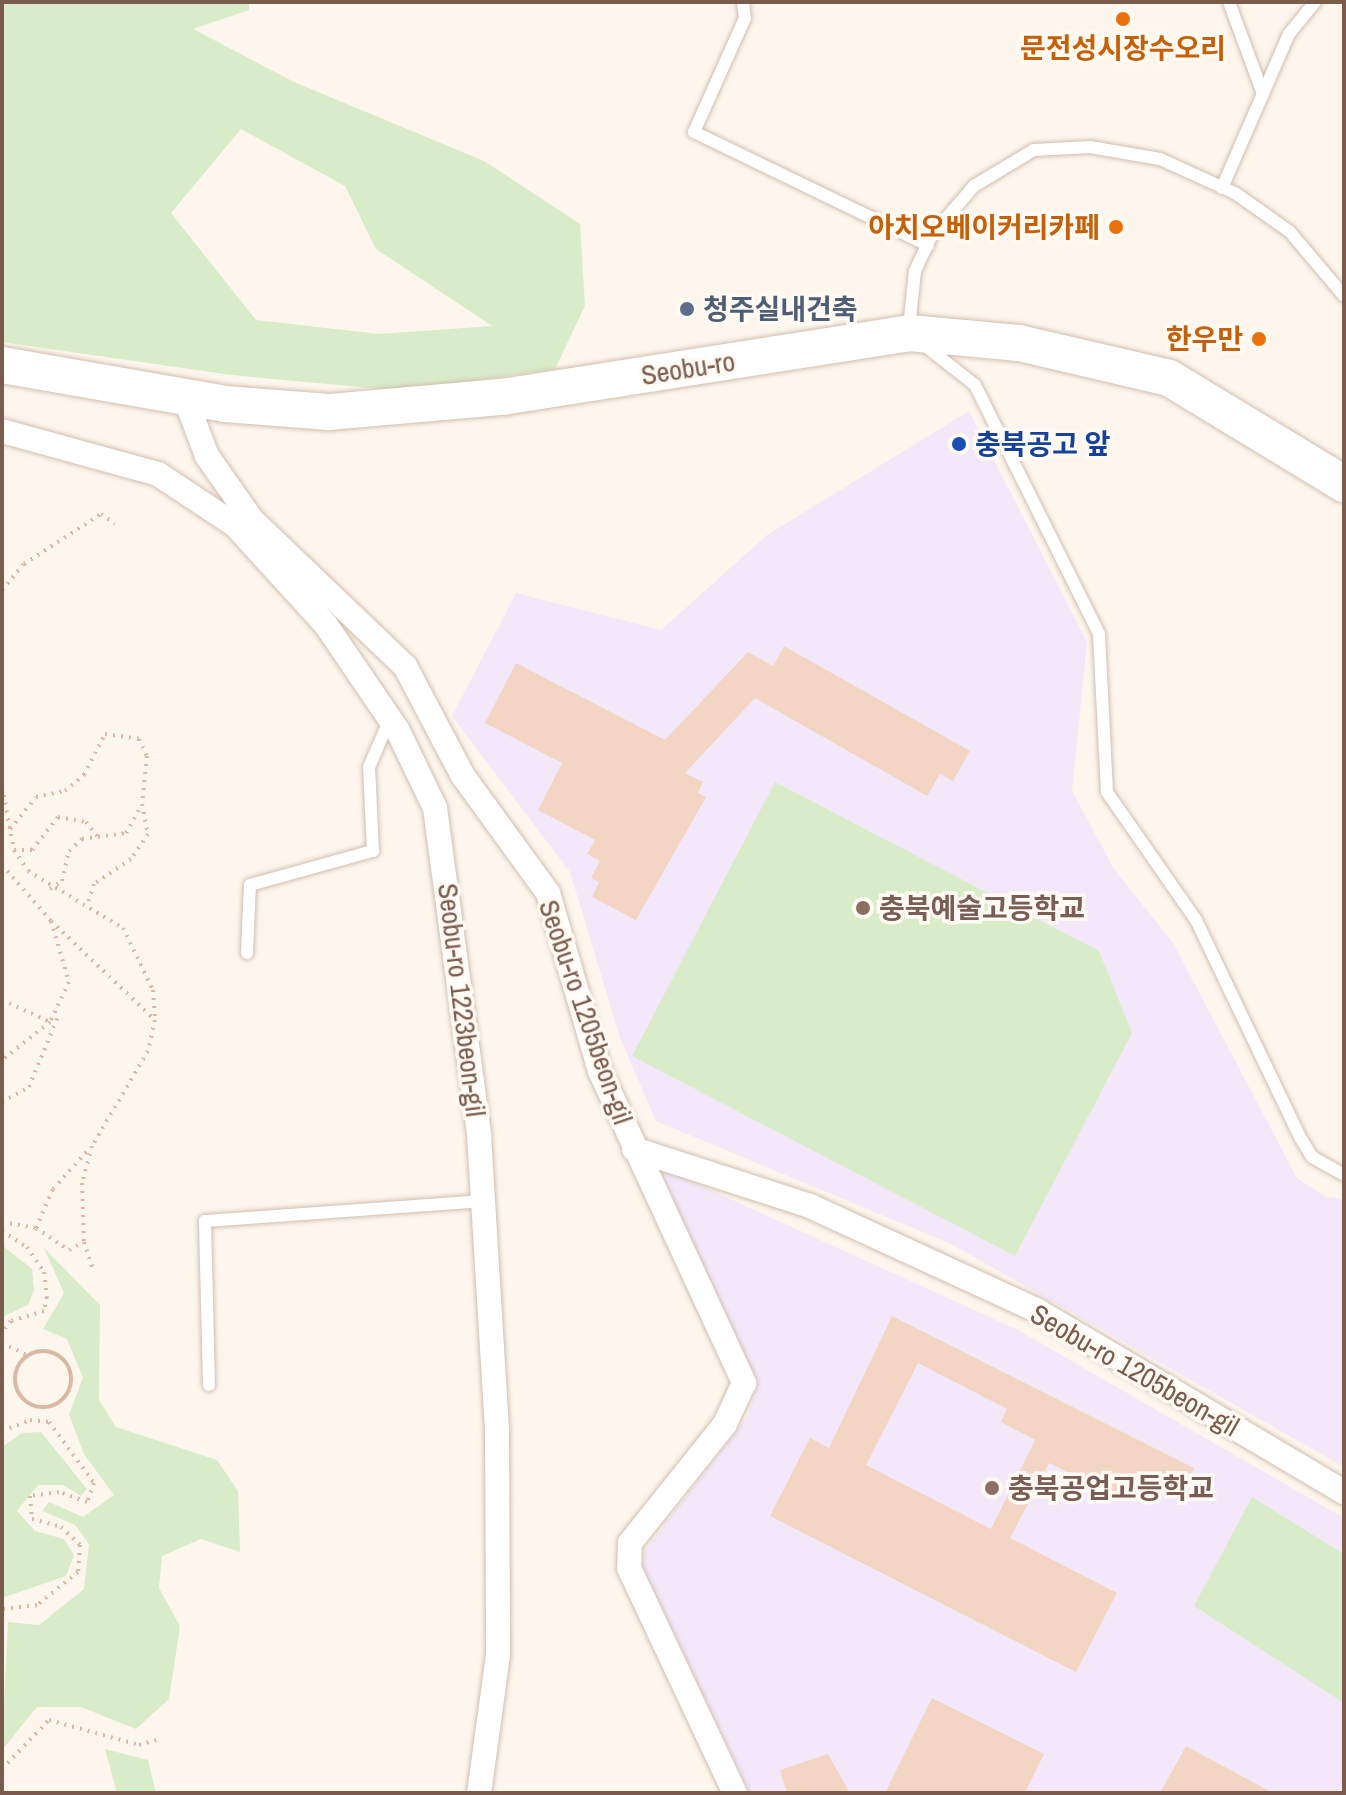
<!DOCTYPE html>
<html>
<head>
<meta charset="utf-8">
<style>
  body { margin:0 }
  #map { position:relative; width:1346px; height:1795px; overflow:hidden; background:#fdf6ec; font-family:"Archivo Narrow","Noto Sans KR",sans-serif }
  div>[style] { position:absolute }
  .education>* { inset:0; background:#f3e8fa }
  .green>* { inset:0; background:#d8ecc9 }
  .building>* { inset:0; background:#f3d5c3 }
  .path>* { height:4px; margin-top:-2px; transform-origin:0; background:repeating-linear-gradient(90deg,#d9b8a5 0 2px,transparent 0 8px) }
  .path>.ring { margin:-2px; padding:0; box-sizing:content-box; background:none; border:4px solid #d9b8a5; border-radius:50% }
  .roads { filter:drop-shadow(0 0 2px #d1beb0) drop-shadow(0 0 2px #d1beb0) }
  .service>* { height:12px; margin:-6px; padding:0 6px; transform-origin:6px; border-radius:6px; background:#fff }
  .minor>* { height:24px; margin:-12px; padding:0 12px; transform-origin:12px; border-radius:12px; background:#fff }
  .secondary>* { height:36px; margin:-18px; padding:0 18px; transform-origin:18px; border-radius:18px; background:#fff }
  .dots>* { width:22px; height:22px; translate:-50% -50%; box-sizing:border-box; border:4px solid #fffaf3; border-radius:50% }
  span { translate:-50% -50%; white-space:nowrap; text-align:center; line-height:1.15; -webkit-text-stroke:7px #fffaf3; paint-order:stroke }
  .food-label { font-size:28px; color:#c56008; font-weight:700 }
  .right { translate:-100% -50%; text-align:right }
  .service-label { font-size:28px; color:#4e5e75; font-weight:700 }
  .left { translate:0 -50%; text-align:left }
  .street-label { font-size:28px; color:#7a5c4d }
  .transit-label { font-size:28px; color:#164399; font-weight:700 }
  .education-label { font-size:28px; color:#785e54; font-weight:700 }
  .frame { position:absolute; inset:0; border:4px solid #7a5c4d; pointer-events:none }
</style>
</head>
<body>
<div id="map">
  <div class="education">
    <i style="clip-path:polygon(969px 411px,1087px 642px,1072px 791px,1114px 869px,1173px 943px,1297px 1178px,1326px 1197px,1344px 1199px,1344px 1467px,951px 1244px,656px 1121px,620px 1038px,570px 872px,452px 716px,516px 593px,661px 630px,767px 535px)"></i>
    <i style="clip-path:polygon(671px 1172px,1016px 1329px,1344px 1518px,1344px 1793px,750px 1793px,642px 1566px,646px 1549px,748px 1416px,757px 1385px,658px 1174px)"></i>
  </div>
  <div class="green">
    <i style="clip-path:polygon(evenodd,2px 2px,249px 2px,249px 10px,193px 29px,294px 82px,484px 161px,580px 224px,585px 306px,555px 369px,404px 391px,231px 375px,2px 342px,2px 2px,241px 129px,345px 186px,376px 249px,492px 326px,379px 334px,256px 320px,171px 213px,241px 129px)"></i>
    <i style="clip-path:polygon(775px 782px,1099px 951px,1132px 1033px,1015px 1256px,632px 1056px)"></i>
    <i style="clip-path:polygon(2px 1245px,32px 1269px,34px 1290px,28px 1305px,2px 1317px)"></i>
    <i style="clip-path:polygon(44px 1248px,100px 1305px,99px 1400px,116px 1427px,217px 1460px,238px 1491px,240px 1552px,201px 1539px,162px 1556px,159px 1588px,180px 1626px,169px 1699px,136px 1729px,81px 1707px,37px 1707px,2px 1750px,8px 1622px,39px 1625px,84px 1589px,89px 1544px,75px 1525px,42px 1511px,49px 1502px,83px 1517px,114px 1495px,84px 1454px,69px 1414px,83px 1378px,67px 1339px,43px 1329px,64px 1293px)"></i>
    <i style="clip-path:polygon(41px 1432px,87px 1489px,81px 1496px,63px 1485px,38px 1485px,17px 1511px,35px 1531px,64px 1539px,74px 1555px,66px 1576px,2px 1598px,2px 1447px,22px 1433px)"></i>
    <i style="clip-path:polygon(1252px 1497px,1344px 1554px,1344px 1703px,1194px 1606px)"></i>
    <i style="clip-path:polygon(105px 1749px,148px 1760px,156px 1793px,117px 1793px)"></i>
  </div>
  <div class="building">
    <i style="clip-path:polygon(784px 646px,970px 751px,953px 781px,940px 774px,927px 796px,755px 698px,685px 773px,703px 782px,698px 793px,706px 797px,636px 920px,592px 897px,599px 882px,591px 878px,600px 861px,587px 854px,595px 840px,538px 810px,562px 763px,485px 723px,516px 663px,665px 740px,748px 652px,773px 666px)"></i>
    <i style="clip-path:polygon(evenodd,892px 1316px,1194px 1468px,1177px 1500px,1134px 1478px,1123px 1500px,1049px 1463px,1010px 1538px,1117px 1593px,1076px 1672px,770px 1516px,810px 1438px,829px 1448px,892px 1316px,918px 1363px,1007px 1409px,1001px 1422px,1035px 1440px,991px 1529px,866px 1465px,918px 1363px)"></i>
    <i style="clip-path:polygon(932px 1698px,1044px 1754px,1025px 1793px,885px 1793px)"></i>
    <i style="clip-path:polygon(1186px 1746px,1273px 1793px,1160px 1793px)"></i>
    <i style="clip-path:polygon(828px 1754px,850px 1793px,787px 1793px,780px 1770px)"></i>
  </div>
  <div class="path">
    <i style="left:2px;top:590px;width:34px;rotate:-50deg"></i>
    <i style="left:24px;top:564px;width:92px;rotate:-33deg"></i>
    <i style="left:101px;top:514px;width:17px;rotate:36deg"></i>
    <i style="left:2px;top:787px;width:64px;rotate:79.2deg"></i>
    <i style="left:14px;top:850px;width:25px;rotate:56deg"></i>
    <i style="left:28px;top:871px;width:111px;rotate:31deg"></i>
    <i style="left:123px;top:928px;width:69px;rotate:64.2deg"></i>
    <i style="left:153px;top:990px;width:27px;rotate:86deg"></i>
    <i style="left:10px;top:829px;width:41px;rotate:-50.9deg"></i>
    <i style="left:36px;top:797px;width:30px;rotate:-12deg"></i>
    <i style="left:65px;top:791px;width:25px;rotate:-40deg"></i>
    <i style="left:84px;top:775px;width:46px;rotate:-62.9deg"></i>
    <i style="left:105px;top:734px;width:34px;rotate:8deg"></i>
    <i style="left:139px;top:739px;width:19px;rotate:65deg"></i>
    <i style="left:147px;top:756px;width:48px;rotate:95.9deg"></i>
    <i style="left:142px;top:804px;width:31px;rotate:79deg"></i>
    <i style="left:148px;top:834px;width:30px;rotate:124deg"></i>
    <i style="left:131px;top:859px;width:45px;rotate:146deg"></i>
    <i style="left:94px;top:884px;width:22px;rotate:108deg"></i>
    <i style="left:14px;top:850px;width:18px"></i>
    <i style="left:32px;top:850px;width:42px;rotate:-51.8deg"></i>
    <i style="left:58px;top:817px;width:28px;rotate:10deg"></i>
    <i style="left:86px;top:822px;width:18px;rotate:52deg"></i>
    <i style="left:2px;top:865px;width:74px;rotate:48.8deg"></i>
    <i style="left:51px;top:921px;width:64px;rotate:73.6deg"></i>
    <i style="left:69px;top:982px;width:44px;rotate:115.4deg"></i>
    <i style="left:50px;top:1022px;width:61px;rotate:141.6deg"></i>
    <i style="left:50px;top:889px;width:14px;rotate:-34deg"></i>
    <i style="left:62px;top:881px;width:31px;rotate:-77deg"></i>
    <i style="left:69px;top:851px;width:18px;rotate:-43deg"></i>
    <i style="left:82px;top:839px;width:44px;rotate:-7.8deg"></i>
    <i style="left:126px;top:833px;width:31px;rotate:-61deg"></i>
    <i style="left:51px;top:921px;width:144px;rotate:43.6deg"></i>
    <i style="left:155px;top:1020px;width:32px;rotate:103deg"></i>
    <i style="left:148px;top:1051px;width:110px;rotate:120.5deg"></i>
    <i style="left:92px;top:1146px;width:38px;rotate:105deg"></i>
    <i style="left:82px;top:1183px;width:59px;rotate:88.1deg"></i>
    <i style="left:84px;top:1242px;width:32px;rotate:72deg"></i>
    <i style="left:2px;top:1000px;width:53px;rotate:24.6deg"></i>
    <i style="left:2px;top:1102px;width:31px;rotate:-29deg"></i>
    <i style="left:29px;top:1087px;width:79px;rotate:-67.7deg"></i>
    <i style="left:2px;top:1222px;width:35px;rotate:10deg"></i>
    <i style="left:36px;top:1228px;width:40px;rotate:34deg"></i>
    <i style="left:69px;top:1250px;width:17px;rotate:-28deg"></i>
    <i style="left:36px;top:1228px;width:43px;rotate:-66.4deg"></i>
    <i style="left:53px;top:1189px;width:55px;rotate:-47.9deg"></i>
    <i style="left:2px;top:1231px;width:30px;rotate:33deg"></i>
    <i style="left:27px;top:1247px;width:30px;rotate:56deg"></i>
    <i style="left:44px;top:1272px;width:25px;rotate:83deg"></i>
    <i style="left:47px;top:1297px;width:14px;rotate:102deg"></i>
    <i style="left:44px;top:1311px;width:34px;rotate:163deg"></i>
    <i style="left:11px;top:1321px;width:14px;rotate:129deg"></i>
    <i style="left:2px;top:1343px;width:30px;rotate:26deg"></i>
    <i class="ring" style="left:15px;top:1351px;width:52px;height:52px"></i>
    <i style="left:2px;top:1431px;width:30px;rotate:-21deg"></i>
    <i style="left:30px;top:1420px;width:19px;rotate:6deg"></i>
    <i style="left:49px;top:1422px;width:76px;rotate:53.6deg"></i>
    <i style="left:94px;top:1483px;width:20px;rotate:110deg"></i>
    <i style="left:87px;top:1502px;width:30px;rotate:-160deg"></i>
    <i style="left:59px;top:1492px;width:29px;rotate:172deg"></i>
    <i style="left:30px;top:1496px;width:23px;rotate:85deg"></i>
    <i style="left:32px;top:1519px;width:30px;rotate:15deg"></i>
    <i style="left:61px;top:1527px;width:26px;rotate:43deg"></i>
    <i style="left:80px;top:1545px;width:27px;rotate:94deg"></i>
    <i style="left:78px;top:1572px;width:53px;rotate:141.2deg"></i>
    <i style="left:37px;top:1605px;width:35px;rotate:173deg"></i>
    <i style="left:2px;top:1769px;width:68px;rotate:-46.2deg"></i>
    <i style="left:49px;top:1720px;width:93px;rotate:15.5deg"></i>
    <i style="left:139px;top:1745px;width:22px;rotate:-16deg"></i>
  </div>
  <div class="roads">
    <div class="service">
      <i style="left:743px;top:2px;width:16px;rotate:83deg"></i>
      <i style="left:745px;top:18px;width:125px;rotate:114.1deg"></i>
      <i style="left:694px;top:132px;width:260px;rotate:25.8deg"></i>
      <i style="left:1229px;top:2px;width:98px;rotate:69.7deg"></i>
      <i style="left:1222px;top:188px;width:168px;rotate:-66.5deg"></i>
      <i style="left:1289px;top:34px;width:41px;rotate:-50.9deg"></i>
      <i style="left:909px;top:328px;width:57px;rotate:-84deg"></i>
      <i style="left:915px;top:271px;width:40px;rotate:-65deg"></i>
      <i style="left:932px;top:235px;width:65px;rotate:-49.4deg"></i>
      <i style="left:974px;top:186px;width:70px;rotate:-31deg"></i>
      <i style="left:1034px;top:150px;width:56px;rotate:-3.1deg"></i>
      <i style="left:1090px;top:147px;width:71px;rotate:9.7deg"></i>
      <i style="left:1160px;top:159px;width:82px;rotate:24.4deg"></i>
      <i style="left:1235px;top:193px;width:67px;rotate:35.3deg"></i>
      <i style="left:1290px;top:232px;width:84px;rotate:49.8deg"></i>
      <i style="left:923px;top:344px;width:66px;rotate:38.3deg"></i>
      <i style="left:975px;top:385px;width:278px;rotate:63.5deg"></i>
      <i style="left:1099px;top:634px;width:158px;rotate:87.1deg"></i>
      <i style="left:1107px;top:792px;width:156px;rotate:55.2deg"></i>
      <i style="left:1196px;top:920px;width:241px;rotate:64.4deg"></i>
      <i style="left:1300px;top:1137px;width:23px;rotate:59deg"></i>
      <i style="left:1312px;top:1157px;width:37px;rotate:29deg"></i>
      <i style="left:247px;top:953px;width:68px;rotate:-87.5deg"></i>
      <i style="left:250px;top:885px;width:128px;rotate:-15.5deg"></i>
      <i style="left:373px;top:851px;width:84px;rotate:-92.7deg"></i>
      <i style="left:369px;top:767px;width:52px;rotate:-66.4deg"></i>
      <i style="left:209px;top:1385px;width:164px;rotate:-91.4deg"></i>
      <i style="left:205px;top:1221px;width:277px;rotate:-4.1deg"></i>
    </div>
    <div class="minor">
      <i style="left:185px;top:398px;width:62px;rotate:69.2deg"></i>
      <i style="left:207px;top:456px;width:78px;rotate:54.9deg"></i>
      <i style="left:252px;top:520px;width:211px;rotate:43.7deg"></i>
      <i style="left:405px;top:666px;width:124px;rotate:62.2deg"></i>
      <i style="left:463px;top:776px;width:145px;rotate:54deg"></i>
      <i style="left:548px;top:893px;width:185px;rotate:73.7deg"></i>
      <i style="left:600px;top:1071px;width:344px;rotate:65.2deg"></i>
      <i style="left:744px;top:1383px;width:45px;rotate:114.9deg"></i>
      <i style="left:725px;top:1424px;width:152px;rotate:128.6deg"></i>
      <i style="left:630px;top:1543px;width:25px;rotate:92deg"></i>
      <i style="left:629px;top:1568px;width:249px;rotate:64.8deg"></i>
      <i style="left:2px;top:431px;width:162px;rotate:15.4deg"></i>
      <i style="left:158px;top:474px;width:92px;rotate:33.5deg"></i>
      <i style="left:235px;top:525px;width:135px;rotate:47.7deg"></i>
      <i style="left:326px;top:625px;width:128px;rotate:55.8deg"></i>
      <i style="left:398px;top:731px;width:85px;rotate:64.3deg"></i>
      <i style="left:435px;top:808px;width:330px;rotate:82.3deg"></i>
      <i style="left:479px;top:1135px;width:299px;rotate:86.5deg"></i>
      <i style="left:497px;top:1433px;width:222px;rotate:89.7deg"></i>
      <i style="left:498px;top:1655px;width:139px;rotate:97.8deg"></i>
      <i style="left:634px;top:1149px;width:185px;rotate:17.9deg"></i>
      <i style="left:810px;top:1206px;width:249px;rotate:24.7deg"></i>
      <i style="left:1036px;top:1310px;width:358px;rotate:30.6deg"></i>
    </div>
    <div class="secondary">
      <i style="left:2px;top:365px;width:226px;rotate:9.9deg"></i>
      <i style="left:225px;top:404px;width:104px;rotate:4.4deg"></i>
      <i style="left:329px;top:412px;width:174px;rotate:-5deg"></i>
      <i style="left:502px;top:397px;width:412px;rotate:-8.9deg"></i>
      <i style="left:909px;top:333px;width:110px;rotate:5.2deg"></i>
      <i style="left:1019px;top:343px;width:154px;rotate:13.1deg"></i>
      <i style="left:1169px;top:378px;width:205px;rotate:31.2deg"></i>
    </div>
  </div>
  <div class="dots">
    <i style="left:1123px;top:19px;background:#e8710a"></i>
    <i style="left:1116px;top:227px;background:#e8710a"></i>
    <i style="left:687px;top:309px;background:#5c6f8a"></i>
    <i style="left:1259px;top:339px;background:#e8710a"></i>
    <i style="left:959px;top:444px;background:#1a4fb4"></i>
    <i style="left:863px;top:908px;background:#8d6e63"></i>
    <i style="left:992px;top:1488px;background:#8d6e63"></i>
  </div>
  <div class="food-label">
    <span style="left:1123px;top:48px">문전성시장수오리</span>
    <span class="right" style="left:1100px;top:227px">아치오베이커리카페</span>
    <span class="right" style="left:1243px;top:339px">한우만</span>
  </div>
  <div class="service-label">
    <span class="left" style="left:703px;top:309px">청주실내건축</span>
  </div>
  <div class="street-label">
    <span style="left:688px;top:368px;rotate:-9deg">Seobu-ro</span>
    <span style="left:462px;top:1000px;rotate:83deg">Seobu-ro 1223beon-gil</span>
    <span style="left:586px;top:1012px;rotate:71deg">Seobu-ro 1205beon-gil</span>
    <span style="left:1135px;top:1370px;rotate:30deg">Seobu-ro 1205beon-gil</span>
  </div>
  <div class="transit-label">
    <span class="left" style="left:975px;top:444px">충북공고 앞</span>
  </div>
  <div class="education-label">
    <span class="left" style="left:879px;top:908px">충북예술고등학교</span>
    <span class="left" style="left:1008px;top:1488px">충북공업고등학교</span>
  </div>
  <div class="frame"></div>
</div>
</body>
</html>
